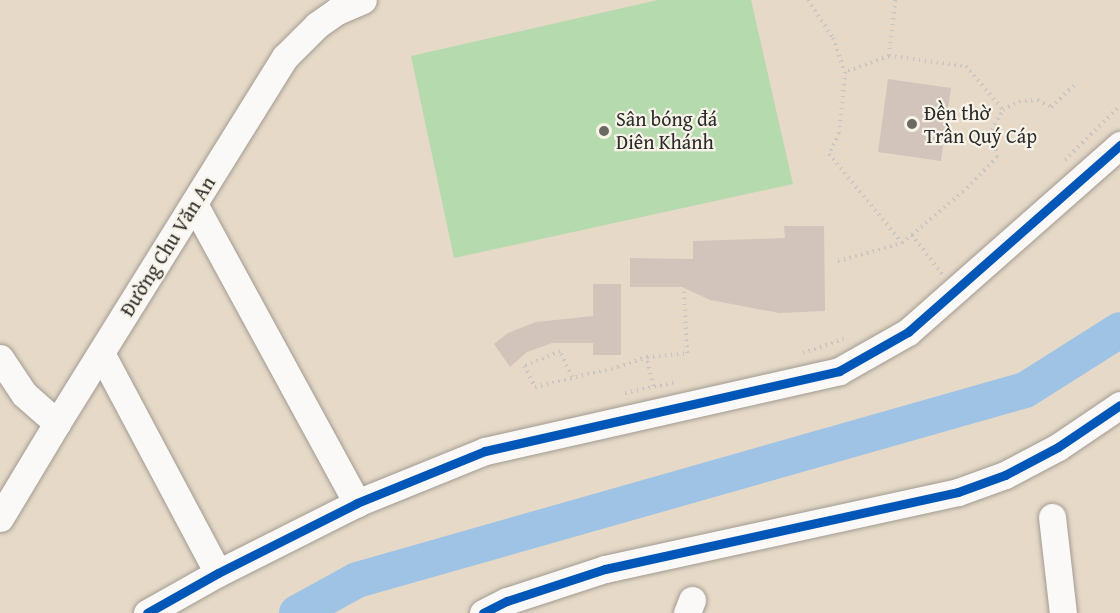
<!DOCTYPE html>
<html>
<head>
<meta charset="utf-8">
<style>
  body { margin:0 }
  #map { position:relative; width:1120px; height:613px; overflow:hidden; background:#e6d9c8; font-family:"Gentium Book Plus",serif }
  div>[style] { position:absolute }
  .green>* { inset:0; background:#b5daae }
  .river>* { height:36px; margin:-18px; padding:0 18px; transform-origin:18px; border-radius:18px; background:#9fc3e5 }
  .building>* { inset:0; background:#d3c4bb }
  .path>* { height:4px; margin-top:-2px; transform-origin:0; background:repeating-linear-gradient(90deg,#c8c5c2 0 1.5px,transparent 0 6px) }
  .roads { filter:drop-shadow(0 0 2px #a29b91) drop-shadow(0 0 2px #a29b91) }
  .minor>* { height:27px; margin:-13.5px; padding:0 13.5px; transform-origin:13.5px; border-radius:13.5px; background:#fbf9f7 }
  .cycleway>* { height:9px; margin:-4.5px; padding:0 4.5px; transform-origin:4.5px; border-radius:4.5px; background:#0057b8 }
  .dots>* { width:16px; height:16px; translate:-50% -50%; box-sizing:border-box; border:3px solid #f7f3e8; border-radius:50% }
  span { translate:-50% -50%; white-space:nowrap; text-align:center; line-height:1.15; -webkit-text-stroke:4.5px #f7f3e8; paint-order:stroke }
  .poi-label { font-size:20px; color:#2b2b2b }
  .left { translate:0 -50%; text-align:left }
  .street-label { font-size:20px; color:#2b2b2b }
</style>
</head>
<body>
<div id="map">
  <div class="green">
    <i style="clip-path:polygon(658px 0,751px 0,793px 184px,454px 258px,411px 56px)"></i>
  </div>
  <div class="river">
    <i style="left:297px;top:613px;width:68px;rotate:-28.8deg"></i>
    <i style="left:357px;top:580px;width:694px;rotate:-15.88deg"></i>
    <i style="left:1025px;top:390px;width:112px;rotate:-32.3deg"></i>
  </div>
  <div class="building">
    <i style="clip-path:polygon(888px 79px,951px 88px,941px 161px,878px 152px)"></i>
    <i style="clip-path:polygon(784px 226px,824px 226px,825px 311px,779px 313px,710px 300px,682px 287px,630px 287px,630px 258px,693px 259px,693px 241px,785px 238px)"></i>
    <i style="clip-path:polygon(593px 284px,621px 284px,621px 355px,593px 355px,593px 343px,552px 343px,527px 352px,510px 367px,494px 344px,508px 333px,536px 322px,593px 316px)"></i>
  </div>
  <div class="path">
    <i style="left:808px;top:0;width:45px;rotate:56.7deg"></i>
    <i style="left:833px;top:38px;width:36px;rotate:71deg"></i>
    <i style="left:895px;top:0;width:56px;rotate:96.1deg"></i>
    <i style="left:889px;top:56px;width:78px;rotate:7.4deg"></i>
    <i style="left:966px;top:66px;width:57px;rotate:49.9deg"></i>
    <i style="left:889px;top:56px;width:47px;rotate:160deg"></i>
    <i style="left:845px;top:72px;width:61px;rotate:95.6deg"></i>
    <i style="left:839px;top:133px;width:23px;rotate:115deg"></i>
    <i style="left:829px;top:154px;width:115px;rotate:50.6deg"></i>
    <i style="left:902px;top:243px;width:13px;rotate:-39deg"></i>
    <i style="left:1065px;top:160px;width:77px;rotate:-44.5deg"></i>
    <i style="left:838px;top:261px;width:66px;rotate:-15.7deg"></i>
    <i style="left:942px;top:274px;width:49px;rotate:-127.6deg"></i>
    <i style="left:912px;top:235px;width:72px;rotate:-40.5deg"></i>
    <i style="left:967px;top:188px;width:43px;rotate:-45.9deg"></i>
    <i style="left:997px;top:157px;width:27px;rotate:-100deg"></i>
    <i style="left:992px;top:130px;width:23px;rotate:-61deg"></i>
    <i style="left:1003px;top:110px;width:18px;rotate:-29deg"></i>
    <i style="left:1019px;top:101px;width:19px;rotate:-3deg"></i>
    <i style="left:1038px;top:100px;width:15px;rotate:28deg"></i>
    <i style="left:1051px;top:107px;width:34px;rotate:-43deg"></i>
    <i style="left:803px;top:353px;width:43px;rotate:-18.9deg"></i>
    <i style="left:572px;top:377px;width:29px;rotate:-115deg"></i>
    <i style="left:560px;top:351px;width:39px;rotate:157deg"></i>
    <i style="left:524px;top:366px;width:24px;rotate:62deg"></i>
    <i style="left:535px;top:387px;width:85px;rotate:-13.5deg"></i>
    <i style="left:618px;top:367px;width:31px;rotate:-19deg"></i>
    <i style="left:653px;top:386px;width:30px;rotate:-102deg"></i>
    <i style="left:647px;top:357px;width:40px;rotate:-5.7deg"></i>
    <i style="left:687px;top:353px;width:93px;rotate:-93.1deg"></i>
    <i style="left:625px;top:393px;width:52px;rotate:-12.2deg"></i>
  </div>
  <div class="roads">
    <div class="minor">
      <i style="left:194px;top:204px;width:341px;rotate:61.4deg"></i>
      <i style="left:101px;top:353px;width:249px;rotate:62deg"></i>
      <i style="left:0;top:358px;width:43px;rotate:56.3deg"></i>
      <i style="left:24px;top:394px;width:44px;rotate:41.3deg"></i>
      <i style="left:1052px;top:517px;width:97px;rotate:83.5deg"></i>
      <i style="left:0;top:518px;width:111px;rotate:-59deg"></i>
      <i style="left:57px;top:423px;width:431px;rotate:-58.1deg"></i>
      <i style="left:285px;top:57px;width:45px;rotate:-45deg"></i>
      <i style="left:317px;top:25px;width:24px;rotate:-35deg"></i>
      <i style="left:337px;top:11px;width:28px;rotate:-23deg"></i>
      <i style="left:147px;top:613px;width:81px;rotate:-29.4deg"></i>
      <i style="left:218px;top:573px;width:156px;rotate:-26.7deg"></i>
      <i style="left:357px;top:503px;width:138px;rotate:-22.1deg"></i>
      <i style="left:485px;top:451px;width:363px;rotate:-12.7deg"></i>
      <i style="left:839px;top:371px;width:79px;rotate:-29.5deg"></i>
      <i style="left:908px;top:332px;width:283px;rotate:-41.4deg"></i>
      <i style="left:483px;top:613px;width:27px;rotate:-27deg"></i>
      <i style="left:507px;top:601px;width:103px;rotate:-18.1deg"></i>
      <i style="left:605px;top:569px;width:361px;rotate:-12.3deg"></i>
      <i style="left:958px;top:492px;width:50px;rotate:-19.9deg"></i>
      <i style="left:1005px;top:475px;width:60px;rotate:-27.8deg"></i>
      <i style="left:1058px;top:447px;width:75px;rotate:-34.1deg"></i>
      <i style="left:687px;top:613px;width:14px;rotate:-69deg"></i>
    </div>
  </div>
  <div class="cycleway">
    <i style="left:147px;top:613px;width:81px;rotate:-29.4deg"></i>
    <i style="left:218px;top:573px;width:156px;rotate:-26.7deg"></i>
    <i style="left:357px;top:503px;width:138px;rotate:-22.1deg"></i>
    <i style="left:485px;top:451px;width:363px;rotate:-12.7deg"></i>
    <i style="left:839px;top:371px;width:79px;rotate:-29.5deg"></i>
    <i style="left:908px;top:332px;width:283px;rotate:-41.4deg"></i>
    <i style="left:483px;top:613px;width:27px;rotate:-27deg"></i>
    <i style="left:507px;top:601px;width:103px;rotate:-18.1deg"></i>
    <i style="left:605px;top:569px;width:361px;rotate:-12.3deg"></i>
    <i style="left:958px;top:492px;width:50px;rotate:-19.9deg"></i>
    <i style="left:1005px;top:475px;width:60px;rotate:-27.8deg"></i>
    <i style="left:1058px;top:447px;width:75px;rotate:-34.1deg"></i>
  </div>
  <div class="dots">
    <i style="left:912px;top:124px;background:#6c6862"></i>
    <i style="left:604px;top:131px;background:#6c6862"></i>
  </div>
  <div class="poi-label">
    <span class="left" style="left:924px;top:124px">Đền thờ<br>Trần Quý Cáp</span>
    <span class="left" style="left:616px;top:130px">Sân bóng đá<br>Diên Khánh</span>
  </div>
  <div class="street-label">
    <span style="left:167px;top:246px;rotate:-58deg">Đường Chu Văn An</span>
  </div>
</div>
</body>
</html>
